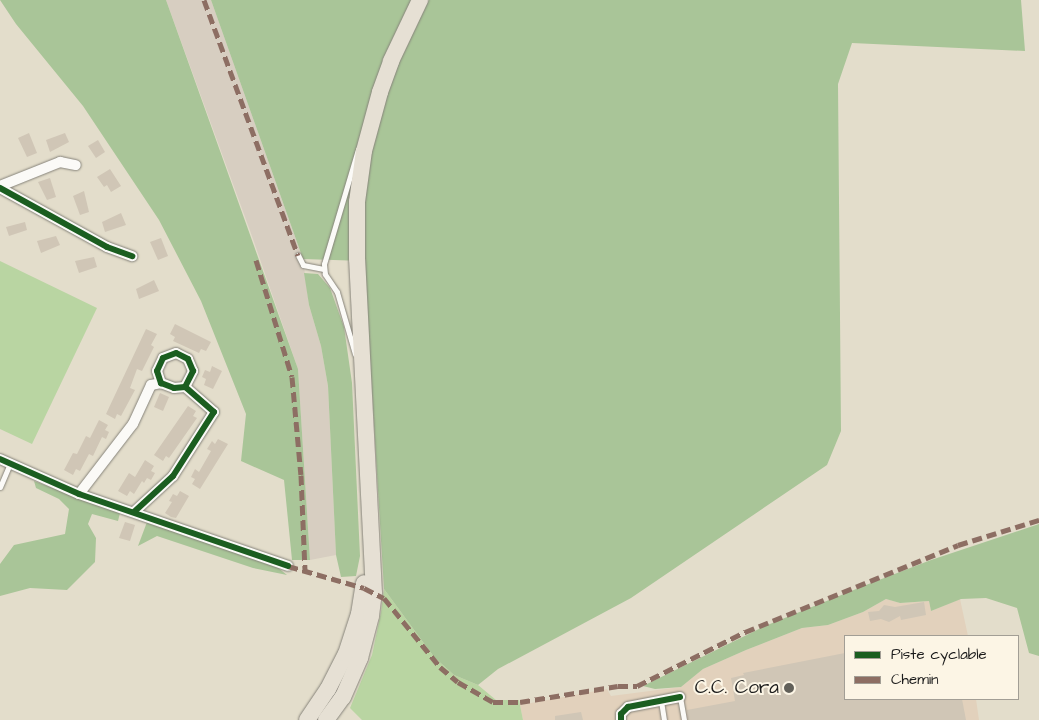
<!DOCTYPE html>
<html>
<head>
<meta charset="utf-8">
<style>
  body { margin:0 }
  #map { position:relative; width:1039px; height:720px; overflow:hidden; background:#e3ddcb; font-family:"Architects Daughter",sans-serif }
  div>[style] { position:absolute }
  .built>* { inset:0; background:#e2d1bc }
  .industrial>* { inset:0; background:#d7cec1 }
  .green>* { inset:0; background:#b9d5a2 }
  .forest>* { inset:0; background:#a9c598 }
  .building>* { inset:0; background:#d0c6b6 }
  .roads { filter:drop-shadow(0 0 1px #86837a) drop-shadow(0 0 1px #86837a) }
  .lane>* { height:5px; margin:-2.5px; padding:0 2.5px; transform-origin:2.5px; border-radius:2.5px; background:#fbfaf7 }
  .street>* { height:10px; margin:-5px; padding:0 5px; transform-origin:5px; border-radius:5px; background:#fbfaf7 }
  .primary>* { height:16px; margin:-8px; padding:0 8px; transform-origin:8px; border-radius:8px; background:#e6e0d4 }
  .quiet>* { height:5px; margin-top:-2.5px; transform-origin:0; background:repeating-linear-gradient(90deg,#8d6e63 0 10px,transparent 0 15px) }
  .cycleway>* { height:6px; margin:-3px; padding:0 3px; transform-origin:3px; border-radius:3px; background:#1b5e20 }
  .dots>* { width:14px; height:14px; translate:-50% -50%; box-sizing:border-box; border:2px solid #fcf5e5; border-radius:50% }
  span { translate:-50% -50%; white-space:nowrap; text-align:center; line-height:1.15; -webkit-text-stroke:4px #fcf5e5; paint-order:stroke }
  .poi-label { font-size:19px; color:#1c1c1c }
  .right { translate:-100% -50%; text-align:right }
  .legend { position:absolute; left:844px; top:635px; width:175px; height:65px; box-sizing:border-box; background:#fcf5e5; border:1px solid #a29e95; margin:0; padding:6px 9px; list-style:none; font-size:15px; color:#1c1c1c }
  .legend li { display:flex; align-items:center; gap:10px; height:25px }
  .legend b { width:25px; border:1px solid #a29e95 }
</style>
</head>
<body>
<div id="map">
  <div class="built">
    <i style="clip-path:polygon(886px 599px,900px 603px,929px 601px,931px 611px,960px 599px,968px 636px,845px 636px,845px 699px,976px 699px,979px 720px,523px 720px,520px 705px,607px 689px,611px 696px,681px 687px,703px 669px,746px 650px,802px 628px,828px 625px,863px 612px)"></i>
  </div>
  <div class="industrial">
    <i style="clip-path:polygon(166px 0,211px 0,303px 259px,309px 305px,321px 346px,328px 386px,336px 555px,310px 560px,298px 369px,253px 239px)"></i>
  </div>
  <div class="green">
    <i style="clip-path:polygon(0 261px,97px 308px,32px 444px,0 429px)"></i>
    <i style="clip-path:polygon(384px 589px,434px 657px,454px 675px,478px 685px,496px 700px,519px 700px,523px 720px,362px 720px,350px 708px,372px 655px,381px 612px)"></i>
  </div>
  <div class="forest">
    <i style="clip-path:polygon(0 0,166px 0,298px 369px,310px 560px,292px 560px,284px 480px,241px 461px,246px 414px,201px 301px,159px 220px,83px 106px,16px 24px)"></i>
    <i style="clip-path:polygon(211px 0,1021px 0,1025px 51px,852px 43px,838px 84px,841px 431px,827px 465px,631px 598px,498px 669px,478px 685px,454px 675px,434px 657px,384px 589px,364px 261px,303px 259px)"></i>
    <i style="clip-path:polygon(304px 273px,318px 274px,330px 288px,344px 327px,352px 383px,360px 556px,356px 576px,341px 577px,336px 555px,328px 386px,321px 346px,309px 305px)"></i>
    <i style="clip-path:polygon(34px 481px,120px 513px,118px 521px,92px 514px,88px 524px,96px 538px,95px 562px,67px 590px,30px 588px,0 596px,0 564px,14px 545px,65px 534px,69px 509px,59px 499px,36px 488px)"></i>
    <i style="clip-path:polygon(147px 522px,272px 563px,287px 575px,253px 568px,157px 536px,138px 546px)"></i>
    <i style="clip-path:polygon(1039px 524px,1039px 656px,1029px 653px,1017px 608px,986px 598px,961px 599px,931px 611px,929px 601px,900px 603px,886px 599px,863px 612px,828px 625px,802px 628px,746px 650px,703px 669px,681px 687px,655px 689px,643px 686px,765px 626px,866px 585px,931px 560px)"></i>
  </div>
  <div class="building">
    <i style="clip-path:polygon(29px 133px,37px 153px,27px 157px,18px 138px)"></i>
    <i style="clip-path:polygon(65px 133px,69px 142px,50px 152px,46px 140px)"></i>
    <i style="clip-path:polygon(98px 140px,105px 152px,96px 158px,88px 146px)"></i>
    <i style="clip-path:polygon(110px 169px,121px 186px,111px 192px,107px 185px,104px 187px,97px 177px)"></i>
    <i style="clip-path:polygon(50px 178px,56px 197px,47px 200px,38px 182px)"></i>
    <i style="clip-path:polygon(84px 191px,89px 212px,80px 215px,73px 196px)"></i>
    <i style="clip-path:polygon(121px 213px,126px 225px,105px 232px,102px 222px)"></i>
    <i style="clip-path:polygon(25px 222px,27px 230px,9px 236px,6px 227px)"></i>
    <i style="clip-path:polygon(56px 236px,60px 245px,41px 253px,37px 241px)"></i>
    <i style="clip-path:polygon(161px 238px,168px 256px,158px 260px,150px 242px)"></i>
    <i style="clip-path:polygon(94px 257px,97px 267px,79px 273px,75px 261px)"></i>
    <i style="clip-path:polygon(154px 280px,159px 291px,139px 299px,136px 289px)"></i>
    <i style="clip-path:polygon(175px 324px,211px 342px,206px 351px,201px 349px,199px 353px,173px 341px,175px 337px,170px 334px)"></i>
    <i style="clip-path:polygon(146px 329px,157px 334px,151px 345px,154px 347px,142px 371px,137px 369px,130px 388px,135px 390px,121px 416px,117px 414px,115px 419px,106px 414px)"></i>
    <i style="clip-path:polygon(212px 366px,222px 371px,213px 389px,204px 385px,206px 379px,202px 377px,205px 370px,210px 372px)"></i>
    <i style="clip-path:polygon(160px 393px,169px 397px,163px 411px,154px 407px)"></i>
    <i style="clip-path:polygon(188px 406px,196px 411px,193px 416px,197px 418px,169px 458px,166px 456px,163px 461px,154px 455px)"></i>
    <i style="clip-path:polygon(99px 420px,108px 425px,105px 430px,109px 432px,106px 439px,102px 437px,93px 456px,89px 454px,80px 471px,76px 469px,73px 475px,64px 470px,73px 453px,77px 454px,86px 436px,90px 438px)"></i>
    <i style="clip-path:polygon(218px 439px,228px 444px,200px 489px,192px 484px,195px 479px,191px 477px,195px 469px,199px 472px,211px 451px,207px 449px,212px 441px,215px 444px)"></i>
    <i style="clip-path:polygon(145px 460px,154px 466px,151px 471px,155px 473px,151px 480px,147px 478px,144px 483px,142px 481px,134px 494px,130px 491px,127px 496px,118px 491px,129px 473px,135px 477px)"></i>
    <i style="clip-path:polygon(180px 491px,189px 496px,176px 518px,171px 517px,165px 513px,172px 502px,169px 501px,173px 494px,177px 496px)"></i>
    <i style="clip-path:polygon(125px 522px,135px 525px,130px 541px,119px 538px)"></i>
    <i style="clip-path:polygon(924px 602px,926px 615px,901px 620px,900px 616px,889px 622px,881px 619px,870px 621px,868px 612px,879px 611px,884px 605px,895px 607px)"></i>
    <i style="clip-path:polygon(845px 653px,845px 699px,962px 699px,966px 720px,688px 720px,687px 710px,735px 701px,731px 678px,744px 675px,743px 673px)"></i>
    <i style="clip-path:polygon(581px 712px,583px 720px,555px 720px,555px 716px)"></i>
  </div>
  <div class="roads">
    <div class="lane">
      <i style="left:298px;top:255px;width:11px;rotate:63deg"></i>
      <i style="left:303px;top:265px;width:21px;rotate:11deg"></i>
      <i style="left:355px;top:354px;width:65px;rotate:-106.2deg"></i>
      <i style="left:337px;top:292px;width:22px;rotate:-124deg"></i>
      <i style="left:325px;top:274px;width:10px;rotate:-96deg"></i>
      <i style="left:324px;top:264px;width:120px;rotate:-73.5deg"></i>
      <i style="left:0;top:487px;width:26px;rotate:-67deg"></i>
      <i style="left:680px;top:697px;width:23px;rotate:80deg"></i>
      <i style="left:661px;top:701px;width:19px;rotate:81deg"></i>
    </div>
    <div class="street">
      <i style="left:0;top:186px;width:65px;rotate:-21.8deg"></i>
      <i style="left:60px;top:162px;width:16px;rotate:11deg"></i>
      <i style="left:0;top:188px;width:122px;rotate:28.9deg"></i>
      <i style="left:107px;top:247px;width:27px;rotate:20deg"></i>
      <i style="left:0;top:459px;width:86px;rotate:23.9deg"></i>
      <i style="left:79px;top:494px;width:221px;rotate:19deg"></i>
      <i style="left:79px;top:494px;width:88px;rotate:-52.4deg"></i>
      <i style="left:133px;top:424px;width:43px;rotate:-65.2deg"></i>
      <i style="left:151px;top:385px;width:10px;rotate:-11deg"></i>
      <i style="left:134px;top:512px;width:53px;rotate:-42.7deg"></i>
      <i style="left:173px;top:476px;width:76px;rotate:-57.4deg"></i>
      <i style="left:214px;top:412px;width:38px;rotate:-139deg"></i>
      <i style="left:185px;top:387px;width:18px;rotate:-63deg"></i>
      <i style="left:193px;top:371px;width:13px;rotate:-113deg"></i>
      <i style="left:188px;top:359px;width:13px;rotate:-153deg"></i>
      <i style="left:176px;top:353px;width:14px;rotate:159deg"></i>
      <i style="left:163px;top:358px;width:14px;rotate:115deg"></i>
      <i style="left:157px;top:371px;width:13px;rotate:72deg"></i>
      <i style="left:161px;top:383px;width:14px;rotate:21deg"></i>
      <i style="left:174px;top:388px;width:11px;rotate:-5deg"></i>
      <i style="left:621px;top:720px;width:6px;rotate:-90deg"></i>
      <i style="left:621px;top:714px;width:10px;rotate:-45deg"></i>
      <i style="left:628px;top:707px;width:53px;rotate:-10.9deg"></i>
    </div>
    <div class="primary">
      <i style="left:307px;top:720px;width:37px;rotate:-56deg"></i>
      <i style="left:328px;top:689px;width:39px;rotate:-63deg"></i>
      <i style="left:346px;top:654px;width:42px;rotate:-72deg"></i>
      <i style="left:359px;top:614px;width:31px;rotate:-81deg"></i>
      <i style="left:326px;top:720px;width:29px;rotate:-54deg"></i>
      <i style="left:343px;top:697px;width:43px;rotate:-66.4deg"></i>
      <i style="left:360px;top:658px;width:43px;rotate:-75.3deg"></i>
      <i style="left:371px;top:616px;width:23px;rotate:-83deg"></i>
      <i style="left:374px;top:593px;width:334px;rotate:-92.9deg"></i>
      <i style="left:357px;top:259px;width:57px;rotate:-90deg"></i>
      <i style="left:357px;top:202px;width:51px;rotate:-82.2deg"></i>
      <i style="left:364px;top:151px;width:61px;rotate:-74.8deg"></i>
      <i style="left:380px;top:92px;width:33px;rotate:-70deg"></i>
      <i style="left:391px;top:61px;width:68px;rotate:-64.6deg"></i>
    </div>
  </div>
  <div class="quiet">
    <i style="left:204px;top:0;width:272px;rotate:69.8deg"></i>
    <i style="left:256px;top:260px;width:122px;rotate:72.9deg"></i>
    <i style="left:292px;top:377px;width:98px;rotate:84.8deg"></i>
    <i style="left:301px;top:475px;width:96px;rotate:87.6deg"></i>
    <i style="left:288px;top:566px;width:79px;rotate:16.1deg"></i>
    <i style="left:364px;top:588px;width:22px;rotate:27deg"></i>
    <i style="left:384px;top:598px;width:89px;rotate:50.9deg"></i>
    <i style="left:440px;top:667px;width:23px;rotate:40deg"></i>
    <i style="left:458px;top:682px;width:40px;rotate:29.7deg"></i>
    <i style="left:493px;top:702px;width:27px"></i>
    <i style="left:520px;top:702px;width:99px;rotate:-9.3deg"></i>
    <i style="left:618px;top:686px;width:19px"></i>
    <i style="left:637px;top:686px;width:121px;rotate:-26.6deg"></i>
    <i style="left:745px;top:632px;width:230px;rotate:-22.2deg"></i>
    <i style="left:958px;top:545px;width:85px;rotate:-17.2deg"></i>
  </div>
  <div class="cycleway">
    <i style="left:0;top:188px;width:122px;rotate:28.9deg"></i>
    <i style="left:107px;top:247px;width:27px;rotate:20deg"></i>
    <i style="left:0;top:459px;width:86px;rotate:23.9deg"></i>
    <i style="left:79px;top:494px;width:221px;rotate:19deg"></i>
    <i style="left:134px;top:512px;width:53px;rotate:-42.7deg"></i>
    <i style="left:173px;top:476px;width:76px;rotate:-57.4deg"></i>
    <i style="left:214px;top:412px;width:38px;rotate:-139deg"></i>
    <i style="left:185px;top:387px;width:18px;rotate:-63deg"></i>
    <i style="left:193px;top:371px;width:13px;rotate:-113deg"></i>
    <i style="left:188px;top:359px;width:13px;rotate:-153deg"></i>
    <i style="left:176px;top:353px;width:14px;rotate:159deg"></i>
    <i style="left:163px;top:358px;width:14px;rotate:115deg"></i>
    <i style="left:157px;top:371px;width:13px;rotate:72deg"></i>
    <i style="left:161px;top:383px;width:14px;rotate:21deg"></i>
    <i style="left:174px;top:388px;width:11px;rotate:-5deg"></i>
    <i style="left:621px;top:720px;width:6px;rotate:-90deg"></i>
    <i style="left:621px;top:714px;width:10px;rotate:-45deg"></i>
    <i style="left:628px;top:707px;width:53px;rotate:-10.9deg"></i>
  </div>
  <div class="dots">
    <i style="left:789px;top:688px;background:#626059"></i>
  </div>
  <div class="poi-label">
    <span class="right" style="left:779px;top:688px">C.C. Cora</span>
  </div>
  <ul class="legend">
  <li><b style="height:6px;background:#1b5e20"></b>Piste cyclable</li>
  <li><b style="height:6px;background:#8d6e63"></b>Chemin</li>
  </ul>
</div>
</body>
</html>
